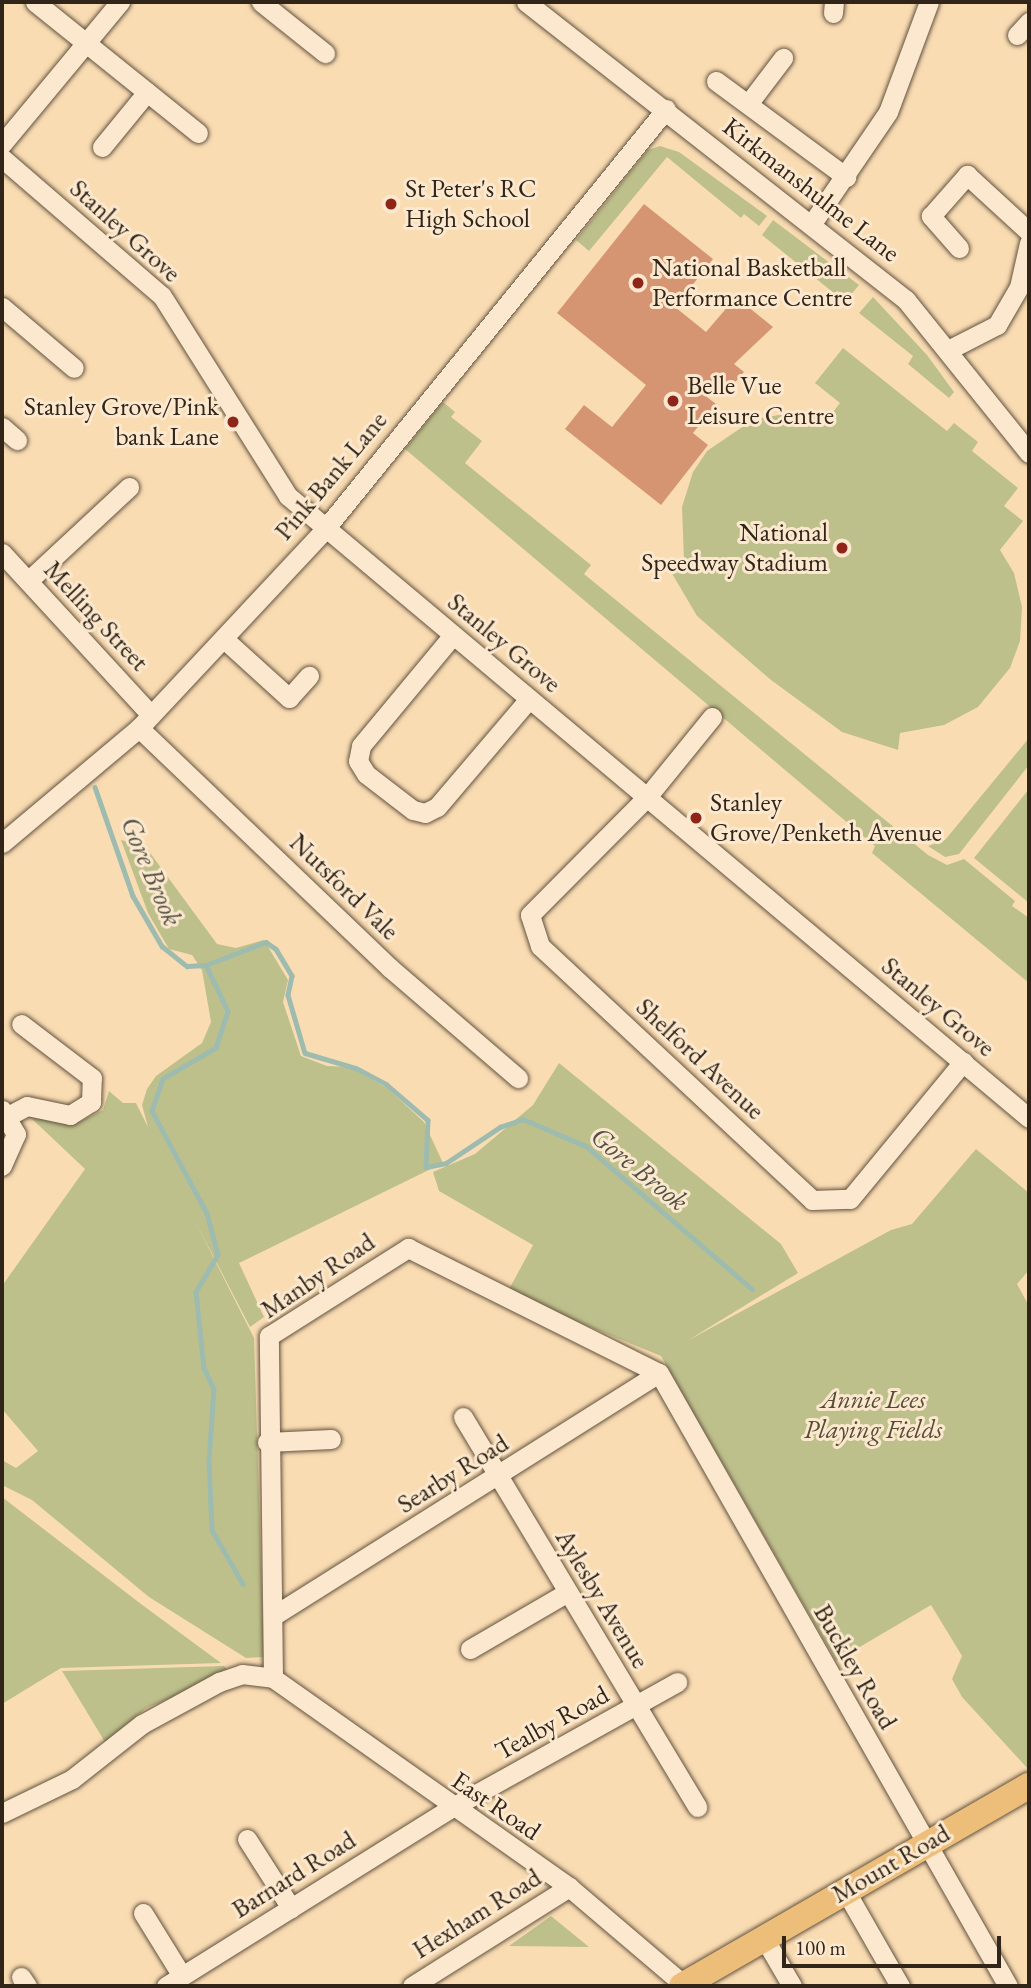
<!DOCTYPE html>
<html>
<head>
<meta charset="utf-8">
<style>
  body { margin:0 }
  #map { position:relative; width:1031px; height:1988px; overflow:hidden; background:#fadcb3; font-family:"EB Garamond",serif }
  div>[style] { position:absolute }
  .green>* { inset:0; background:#bec08c }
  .stream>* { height:4.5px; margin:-2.25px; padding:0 2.25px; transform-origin:2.25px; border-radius:2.25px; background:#9ebbaf }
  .building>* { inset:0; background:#d69572 }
  .roads { filter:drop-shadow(0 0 2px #62533f) drop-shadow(0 0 2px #62533f) }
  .minor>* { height:19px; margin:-9.5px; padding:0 9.5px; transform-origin:9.5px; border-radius:9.5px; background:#fce8ce }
  .major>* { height:26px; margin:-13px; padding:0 13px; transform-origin:13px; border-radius:13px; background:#edbe7a }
  .dots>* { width:19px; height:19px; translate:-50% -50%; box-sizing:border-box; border:4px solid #fce8ce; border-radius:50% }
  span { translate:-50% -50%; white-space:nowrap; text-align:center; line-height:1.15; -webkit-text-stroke:6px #fce8ce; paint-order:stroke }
  .poi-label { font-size:26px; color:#302518 }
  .left { translate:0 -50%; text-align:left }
  .right { translate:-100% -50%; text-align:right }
  .street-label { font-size:26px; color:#302518 }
  .park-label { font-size:26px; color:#544c35; font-style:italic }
  .water-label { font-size:28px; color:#515245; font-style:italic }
  .frame { position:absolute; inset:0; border:4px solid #302518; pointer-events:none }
  .scale { position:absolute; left:782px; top:1936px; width:219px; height:32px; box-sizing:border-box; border:4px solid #302518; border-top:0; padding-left:9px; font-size:21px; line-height:24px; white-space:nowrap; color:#302518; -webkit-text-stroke:5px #fce8ce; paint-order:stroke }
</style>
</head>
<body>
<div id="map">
  <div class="green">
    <i style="clip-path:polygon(660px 146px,679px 152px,767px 216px,759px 226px,744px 214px,741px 218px,667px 157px,589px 251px,576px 240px,648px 150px)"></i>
    <i style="clip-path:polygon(773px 220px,859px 285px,845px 302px,762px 235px)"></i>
    <i style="clip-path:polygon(873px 297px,927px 355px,954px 392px,949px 398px,908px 364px,913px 356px,859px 313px)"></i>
    <i style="clip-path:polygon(843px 348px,947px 431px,954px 423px,978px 442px,972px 451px,1018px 488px,1004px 506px,1023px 521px,1000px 550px,1014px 573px,1022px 607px,1020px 641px,1010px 668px,978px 707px,944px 725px,900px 733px,898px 750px,842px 732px,771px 680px,697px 616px,667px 565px,684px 560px,682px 507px,693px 472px,707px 451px,754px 419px,799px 412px,830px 416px,840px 403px,815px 383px)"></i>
    <i style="clip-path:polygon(443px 402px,455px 412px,451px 417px,482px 441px,465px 463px,591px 565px,584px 574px,928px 855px,947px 865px,964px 859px,1015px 901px,1012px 906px,1029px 918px,1029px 983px,872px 853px,875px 846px,405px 449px)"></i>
    <i style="clip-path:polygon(1029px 738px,1029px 765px,959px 854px,945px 857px,928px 846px,945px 840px)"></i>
    <i style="clip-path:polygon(1029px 789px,1029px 903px,974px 858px)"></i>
    <i style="clip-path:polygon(121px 840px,145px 846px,217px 944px,236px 948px,264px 940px,288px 980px,283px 1002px,301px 1056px,327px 1066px,350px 1067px,387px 1088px,424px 1122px,443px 1163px,239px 1263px,264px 1317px,250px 1327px,194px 1219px,254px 1338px,264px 1657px,246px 1658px,149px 1597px,32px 1500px,2px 1485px,2px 1460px,16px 1468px,38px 1451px,2px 1409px,2px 1286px,85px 1169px,30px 1117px,75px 1124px,103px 1110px,109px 1091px,123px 1103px,136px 1103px,148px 1127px,142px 1105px,147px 1089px,156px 1076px,202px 1043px,211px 1022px,202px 970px,192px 955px,169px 949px,148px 913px)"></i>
    <i style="clip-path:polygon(559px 1063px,781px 1244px,798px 1273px,687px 1341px,891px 1230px,912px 1224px,976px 1149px,1029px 1193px,1029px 1270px,1017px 1284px,1029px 1306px,1029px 1770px,962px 1697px,952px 1679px,962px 1656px,931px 1605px,836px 1661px,661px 1356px,507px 1293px,533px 1245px,439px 1191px,433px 1172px,475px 1154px,533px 1105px)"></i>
    <i style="clip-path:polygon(2px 1497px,141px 1604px,221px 1663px,61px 1668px,2px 1704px)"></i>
    <i style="clip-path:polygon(224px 1666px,232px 1674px,146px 1708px,105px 1742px,62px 1671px)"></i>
    <i style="clip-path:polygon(551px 1916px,589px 1947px,509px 1946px)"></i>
  </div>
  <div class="stream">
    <i style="left:95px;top:787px;width:115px;rotate:70.8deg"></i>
    <i style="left:133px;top:896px;width:58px;rotate:59.9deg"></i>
    <i style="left:162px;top:946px;width:32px;rotate:39deg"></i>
    <i style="left:187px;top:966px;width:19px;rotate:-3deg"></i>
    <i style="left:206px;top:965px;width:64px;rotate:-21deg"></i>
    <i style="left:266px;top:942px;width:12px;rotate:35deg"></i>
    <i style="left:276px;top:949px;width:31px;rotate:59deg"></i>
    <i style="left:292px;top:976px;width:19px;rotate:102deg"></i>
    <i style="left:288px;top:995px;width:60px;rotate:73.7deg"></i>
    <i style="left:305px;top:1053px;width:53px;rotate:16.4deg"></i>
    <i style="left:356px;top:1068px;width:34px;rotate:28deg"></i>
    <i style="left:386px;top:1084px;width:55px;rotate:40.6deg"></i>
    <i style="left:428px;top:1120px;width:47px;rotate:92.4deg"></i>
    <i style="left:426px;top:1167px;width:20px;rotate:-11deg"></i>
    <i style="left:446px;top:1163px;width:65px;rotate:-33.7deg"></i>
    <i style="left:500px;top:1127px;width:24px;rotate:-19deg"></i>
    <i style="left:523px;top:1119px;width:69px;rotate:23.2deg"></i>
    <i style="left:586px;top:1146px;width:219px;rotate:40.7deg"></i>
    <i style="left:206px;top:965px;width:51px;rotate:64.4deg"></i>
    <i style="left:228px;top:1011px;width:39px;rotate:108deg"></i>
    <i style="left:216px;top:1048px;width:61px;rotate:149.7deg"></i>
    <i style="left:163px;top:1079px;width:34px;rotate:109deg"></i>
    <i style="left:152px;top:1111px;width:116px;rotate:61.7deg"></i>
    <i style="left:207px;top:1213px;width:43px;rotate:75.3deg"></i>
    <i style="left:218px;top:1255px;width:43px;rotate:120.7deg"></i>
    <i style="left:196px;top:1292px;width:76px;rotate:84deg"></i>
    <i style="left:204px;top:1368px;width:23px;rotate:65deg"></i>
    <i style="left:214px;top:1389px;width:72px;rotate:94deg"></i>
    <i style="left:209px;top:1461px;width:69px;rotate:87.5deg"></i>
    <i style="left:212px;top:1530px;width:62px;rotate:60.1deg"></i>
  </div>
  <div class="building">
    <i style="clip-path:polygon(644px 204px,713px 259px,675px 307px,706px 332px,736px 297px,773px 327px,734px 364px,744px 372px,731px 387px,721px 379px,707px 397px,716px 404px,693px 433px,708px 445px,661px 505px,565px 429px,584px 405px,612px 427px,646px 385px,557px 313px)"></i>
  </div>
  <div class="roads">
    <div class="minor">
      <i style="left:35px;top:2px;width:209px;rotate:38.8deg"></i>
      <i style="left:261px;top:2px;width:82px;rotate:38.6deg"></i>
      <i style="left:526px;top:2px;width:483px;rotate:38.1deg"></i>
      <i style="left:906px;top:300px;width:196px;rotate:51.2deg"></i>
      <i style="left:833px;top:13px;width:11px;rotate:-85deg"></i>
      <i style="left:1017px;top:35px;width:18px;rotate:-47deg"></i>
      <i style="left:716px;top:81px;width:162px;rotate:36.4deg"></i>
      <i style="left:748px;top:104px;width:58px;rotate:-52.7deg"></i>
      <i style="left:2px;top:144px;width:185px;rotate:-50.3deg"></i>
      <i style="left:102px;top:147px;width:71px;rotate:-50.7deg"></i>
      <i style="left:2px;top:158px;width:211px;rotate:40.8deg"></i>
      <i style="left:162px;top:296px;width:236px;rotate:57.8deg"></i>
      <i style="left:288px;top:496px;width:967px;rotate:40.01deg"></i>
      <i style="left:813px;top:222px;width:133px;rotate:-55.7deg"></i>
      <i style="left:888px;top:112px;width:117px;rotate:-69.6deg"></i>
      <i style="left:959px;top:248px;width:43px;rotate:-131.2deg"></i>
      <i style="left:931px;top:216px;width:55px;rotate:-48.7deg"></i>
      <i style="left:967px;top:175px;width:84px;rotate:42.6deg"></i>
      <i style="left:2px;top:307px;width:94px;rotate:40.3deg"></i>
      <i style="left:950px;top:349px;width:53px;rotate:-27.1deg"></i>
      <i style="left:997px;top:325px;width:44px;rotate:-59.9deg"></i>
      <i style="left:1019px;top:287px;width:45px;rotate:-77.2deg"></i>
      <i style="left:2px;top:427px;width:20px;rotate:41deg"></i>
      <i style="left:2px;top:553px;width:220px;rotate:47.4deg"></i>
      <i style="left:28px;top:581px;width:138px;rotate:-42.9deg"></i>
      <i style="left:453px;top:635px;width:144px;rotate:129.7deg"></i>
      <i style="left:361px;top:746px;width:15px;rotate:101deg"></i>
      <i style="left:358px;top:761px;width:15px;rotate:58deg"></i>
      <i style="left:366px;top:774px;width:59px;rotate:37.5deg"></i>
      <i style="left:413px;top:810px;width:12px;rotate:14deg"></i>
      <i style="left:425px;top:813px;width:13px;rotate:-27deg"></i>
      <i style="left:437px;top:807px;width:142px;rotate:-49.6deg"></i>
      <i style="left:224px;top:639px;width:88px;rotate:42.2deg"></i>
      <i style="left:289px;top:698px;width:30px;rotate:-48deg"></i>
      <i style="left:712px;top:717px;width:103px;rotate:129.1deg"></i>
      <i style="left:647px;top:797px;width:166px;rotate:134.8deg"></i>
      <i style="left:530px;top:915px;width:33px;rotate:72deg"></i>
      <i style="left:540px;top:946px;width:372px;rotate:43deg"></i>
      <i style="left:812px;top:1200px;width:38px;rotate:-2deg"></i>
      <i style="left:850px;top:1199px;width:178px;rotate:-50.5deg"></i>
      <i style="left:139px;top:728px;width:347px;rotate:43.7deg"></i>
      <i style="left:390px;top:968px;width:169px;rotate:40.7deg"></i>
      <i style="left:2px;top:843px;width:179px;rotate:-40deg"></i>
      <i style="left:139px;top:728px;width:272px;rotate:-46.9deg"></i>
      <i style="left:325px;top:529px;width:541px;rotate:-50.93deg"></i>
      <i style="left:2px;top:1110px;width:28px;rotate:60deg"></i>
      <i style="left:16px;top:1134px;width:35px;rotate:114deg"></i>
      <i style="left:8px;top:1116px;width:21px;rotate:-28deg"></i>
      <i style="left:27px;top:1106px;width:44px;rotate:11.8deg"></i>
      <i style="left:70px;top:1115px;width:25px;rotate:-32deg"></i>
      <i style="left:91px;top:1102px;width:24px;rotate:-88deg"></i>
      <i style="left:92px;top:1078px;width:89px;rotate:-142.7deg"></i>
      <i style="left:659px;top:1373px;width:705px;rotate:60.35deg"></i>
      <i style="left:463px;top:1417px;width:455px;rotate:59deg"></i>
      <i style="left:267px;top:1442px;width:64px;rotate:-2.7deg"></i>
      <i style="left:273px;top:1616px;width:456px;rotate:-32.2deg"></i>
      <i style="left:470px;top:1649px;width:113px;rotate:-30.2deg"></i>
      <i style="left:273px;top:1678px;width:342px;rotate:-90.7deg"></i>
      <i style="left:269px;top:1336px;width:165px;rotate:-32.3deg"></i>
      <i style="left:408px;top:1248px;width:280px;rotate:26.5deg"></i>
      <i style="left:273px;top:1678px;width:362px;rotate:35.2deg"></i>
      <i style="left:569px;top:1887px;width:151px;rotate:40.4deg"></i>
      <i style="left:2px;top:1813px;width:78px;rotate:-25.9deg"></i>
      <i style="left:72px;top:1779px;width:89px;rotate:-38.2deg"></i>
      <i style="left:142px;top:1724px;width:88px;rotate:-28.6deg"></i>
      <i style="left:219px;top:1682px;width:24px;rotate:-19deg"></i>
      <i style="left:242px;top:1674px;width:31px;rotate:7deg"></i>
      <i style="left:247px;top:1839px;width:82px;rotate:57.5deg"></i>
      <i style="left:845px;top:1890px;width:111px;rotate:60.2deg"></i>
      <i style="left:143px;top:1913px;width:74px;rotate:58.2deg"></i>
      <i style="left:764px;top:1938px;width:56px;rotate:59.7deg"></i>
      <i style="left:21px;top:1977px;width:11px;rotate:56deg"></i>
      <i style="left:166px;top:1986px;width:336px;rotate:-32deg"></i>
      <i style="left:451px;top:1808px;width:259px;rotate:-29.1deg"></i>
      <i style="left:412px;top:1986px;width:186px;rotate:-32.2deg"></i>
    </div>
    <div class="major">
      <i style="left:682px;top:1986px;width:401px;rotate:-30deg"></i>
    </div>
  </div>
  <div class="dots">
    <i style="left:391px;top:204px;background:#8f2418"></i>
    <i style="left:638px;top:283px;background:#8f2418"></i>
    <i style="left:673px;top:401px;background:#8f2418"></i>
    <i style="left:233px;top:422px;background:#8f2418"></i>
    <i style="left:842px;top:548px;background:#8f2418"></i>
    <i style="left:696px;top:818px;background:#8f2418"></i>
  </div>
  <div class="poi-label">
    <span class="left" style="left:405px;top:204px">St Peter's RC<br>High School</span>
    <span class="left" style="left:652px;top:283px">National Basketball<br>Performance Centre</span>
    <span class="left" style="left:687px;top:401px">Belle Vue<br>Leisure Centre</span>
    <span class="right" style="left:219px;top:422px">Stanley Grove/Pink<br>bank Lane</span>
    <span class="right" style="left:828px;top:548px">National<br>Speedway Stadium</span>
    <span class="left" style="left:710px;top:818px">Stanley<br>Grove/Penketh Avenue</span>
  </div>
  <div class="street-label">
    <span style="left:811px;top:190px;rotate:38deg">Kirkmanshulme Lane</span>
    <span style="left:125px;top:231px;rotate:42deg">Stanley Grove</span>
    <span style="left:331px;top:476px;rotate:-50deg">Pink Bank Lane</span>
    <span style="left:96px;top:616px;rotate:47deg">Melling Street</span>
    <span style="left:504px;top:643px;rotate:40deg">Stanley Grove</span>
    <span style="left:344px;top:887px;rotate:44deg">Nutsford Vale</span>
    <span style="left:938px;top:1007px;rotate:40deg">Stanley Grove</span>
    <span style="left:700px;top:1059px;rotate:43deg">Shelford Avenue</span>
    <span style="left:318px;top:1276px;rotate:-34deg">Manby Road</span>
    <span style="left:453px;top:1474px;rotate:-32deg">Searby Road</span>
    <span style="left:602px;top:1599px;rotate:59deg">Aylesby Avenue</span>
    <span style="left:855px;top:1667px;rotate:60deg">Buckley Road</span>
    <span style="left:552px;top:1723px;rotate:-29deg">Tealby Road</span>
    <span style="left:496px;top:1806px;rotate:34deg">East Road</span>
    <span style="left:891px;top:1864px;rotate:-30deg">Mount Road</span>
    <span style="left:294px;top:1875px;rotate:-32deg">Barnard Road</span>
    <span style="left:477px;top:1914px;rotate:-32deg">Hexham Road</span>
  </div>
  <div class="park-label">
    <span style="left:873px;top:1415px">Annie Lees<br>Playing Fields</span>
  </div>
  <div class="water-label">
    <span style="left:152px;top:871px;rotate:67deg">Gore Brook</span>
    <span style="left:640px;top:1168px;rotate:39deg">Gore Brook</span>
  </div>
  <div class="frame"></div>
  <div class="scale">100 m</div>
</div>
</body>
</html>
